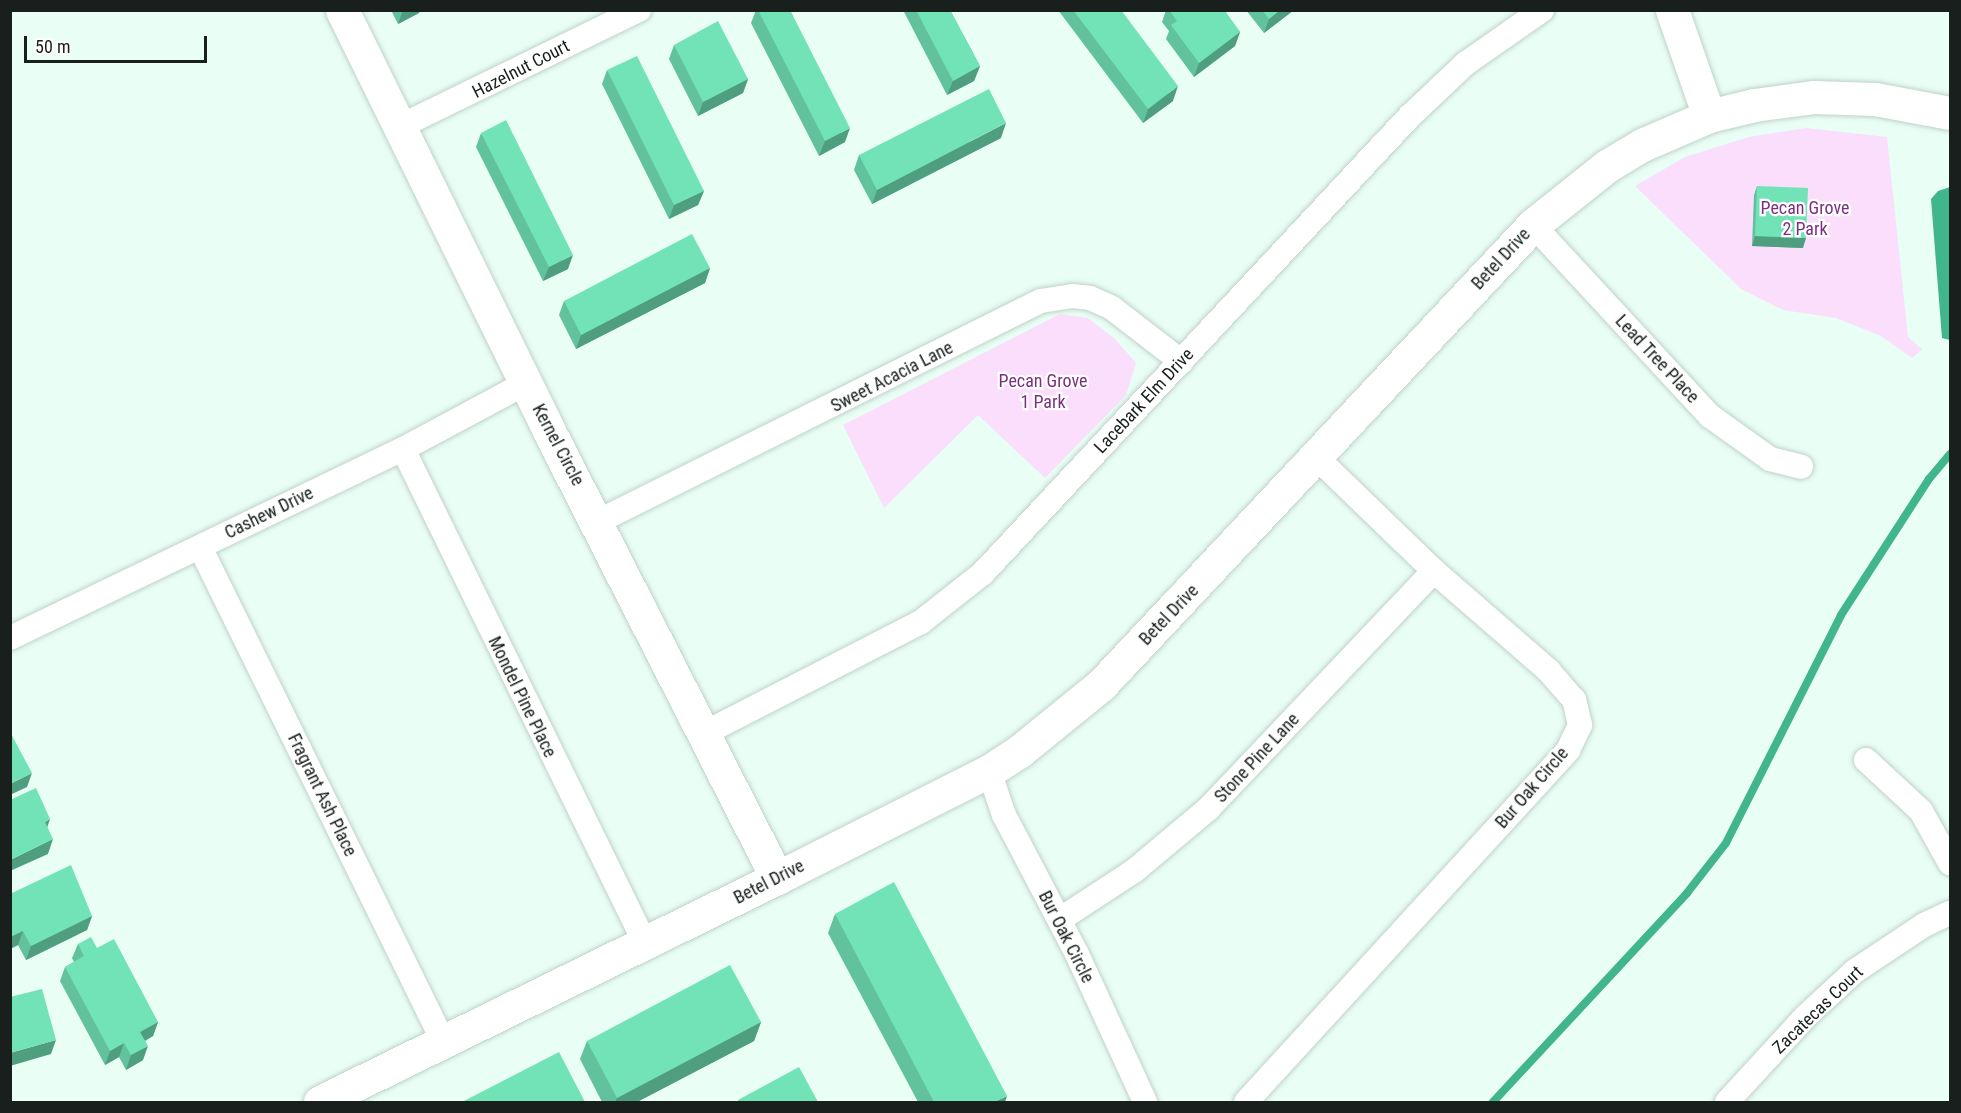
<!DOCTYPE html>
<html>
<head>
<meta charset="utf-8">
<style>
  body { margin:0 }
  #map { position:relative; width:1961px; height:1113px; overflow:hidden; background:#e9fef4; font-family:"Roboto Condensed",sans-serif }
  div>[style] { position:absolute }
  .green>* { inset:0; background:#fbdefc }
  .water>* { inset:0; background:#41b58c }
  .stream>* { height:8px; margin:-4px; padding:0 4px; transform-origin:4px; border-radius:4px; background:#41b58c }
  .roads { filter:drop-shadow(0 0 2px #bed2c9) drop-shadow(0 0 2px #bed2c9) }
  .street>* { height:24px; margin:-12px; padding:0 12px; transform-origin:12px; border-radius:12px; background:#fff }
  .secondary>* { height:33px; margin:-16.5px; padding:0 16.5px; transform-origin:16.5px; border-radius:16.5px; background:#fff }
  .wall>* { inset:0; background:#62c29d }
  .shaded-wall>* { inset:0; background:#509e80 }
  .building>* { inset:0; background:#72e2b7 }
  span { translate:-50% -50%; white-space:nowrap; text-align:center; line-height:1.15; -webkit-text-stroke:4.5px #fff; paint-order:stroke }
  .street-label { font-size:18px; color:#181f1c }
  .park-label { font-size:18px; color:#7c2f82 }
  .frame { position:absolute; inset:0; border:12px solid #181f1c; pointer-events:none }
  .scale { position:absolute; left:24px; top:36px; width:183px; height:27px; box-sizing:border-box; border:3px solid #181f1c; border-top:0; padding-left:8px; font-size:18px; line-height:21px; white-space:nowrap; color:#181f1c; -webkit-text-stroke:4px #fff; paint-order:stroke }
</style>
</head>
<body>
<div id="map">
  <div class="green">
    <i style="clip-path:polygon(1806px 128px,1887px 137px,1908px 337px,1922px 349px,1912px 358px,1881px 336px,1836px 318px,1783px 310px,1741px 289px,1635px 186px,1685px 157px,1749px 137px)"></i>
    <i style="clip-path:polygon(1060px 314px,1088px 318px,1114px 338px,1136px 363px,1126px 395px,1045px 478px,978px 415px,884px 508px,843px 425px)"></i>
  </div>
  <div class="water">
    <i style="clip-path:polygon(1950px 187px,1950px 340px,1942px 338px,1931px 199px,1938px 191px)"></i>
  </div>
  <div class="stream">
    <i style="left:1493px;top:1102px;width:285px;rotate:-47.1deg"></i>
    <i style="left:1687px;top:893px;width:63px;rotate:-52deg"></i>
    <i style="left:1726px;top:843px;width:255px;rotate:-63.2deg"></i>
    <i style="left:1841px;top:615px;width:162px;rotate:-57.1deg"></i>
    <i style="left:1929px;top:479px;width:33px;rotate:-50deg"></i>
  </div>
  <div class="roads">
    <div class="street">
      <i style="left:401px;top:126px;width:265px;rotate:-26deg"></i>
      <i style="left:1533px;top:225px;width:260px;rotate:47.2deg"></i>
      <i style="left:1710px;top:416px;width:74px;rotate:35.6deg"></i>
      <i style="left:1770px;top:459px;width:32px;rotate:14deg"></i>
      <i style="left:403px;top:449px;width:550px;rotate:63.9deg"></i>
      <i style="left:597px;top:522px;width:496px;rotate:-26.5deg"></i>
      <i style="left:1041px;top:301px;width:31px;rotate:-9deg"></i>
      <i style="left:1072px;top:296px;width:18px;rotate:6deg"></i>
      <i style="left:1090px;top:298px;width:24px;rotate:24deg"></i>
      <i style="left:1112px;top:308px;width:88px;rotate:37.6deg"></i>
      <i style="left:200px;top:547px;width:553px;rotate:63.81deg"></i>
      <i style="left:10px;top:638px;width:436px;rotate:-25.7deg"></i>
      <i style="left:403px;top:449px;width:140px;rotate:-28.2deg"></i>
      <i style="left:703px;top:734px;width:245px;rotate:-27.2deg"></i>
      <i style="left:921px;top:622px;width:79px;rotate:-38.3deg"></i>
      <i style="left:983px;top:573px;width:624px;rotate:-46.95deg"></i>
      <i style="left:1409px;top:117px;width:77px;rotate:-43.4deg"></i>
      <i style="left:1465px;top:64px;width:94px;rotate:-35deg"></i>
      <i style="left:1866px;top:760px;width:75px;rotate:42.8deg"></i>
      <i style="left:1921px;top:811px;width:60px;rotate:60.9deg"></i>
      <i style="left:989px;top:771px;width:46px;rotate:71.2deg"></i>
      <i style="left:1004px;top:815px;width:157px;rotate:62.3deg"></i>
      <i style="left:1077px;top:954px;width:163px;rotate:65.3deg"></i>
      <i style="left:1059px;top:920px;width:90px;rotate:-33.2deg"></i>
      <i style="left:1134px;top:871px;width:97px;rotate:-40deg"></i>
      <i style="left:1208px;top:809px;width:328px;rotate:-46.5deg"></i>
      <i style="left:1246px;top:1102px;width:477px;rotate:-47.5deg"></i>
      <i style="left:1568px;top:750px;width:28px;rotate:-64deg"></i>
      <i style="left:1580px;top:725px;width:26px;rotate:-103deg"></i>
      <i style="left:1574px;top:700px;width:38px;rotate:-131deg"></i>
      <i style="left:1549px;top:671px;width:152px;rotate:-139deg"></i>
      <i style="left:1434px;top:571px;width:164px;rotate:-136deg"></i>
      <i style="left:1727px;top:1102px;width:117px;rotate:-47.4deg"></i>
      <i style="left:1806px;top:1016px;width:67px;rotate:-42.6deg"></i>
      <i style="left:1855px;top:971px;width:83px;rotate:-33.7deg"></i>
      <i style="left:1924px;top:925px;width:29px;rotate:-25deg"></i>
    </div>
    <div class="secondary">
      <i style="left:342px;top:10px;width:469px;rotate:63.8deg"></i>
      <i style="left:549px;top:431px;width:502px;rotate:62.98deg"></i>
      <i style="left:1672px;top:10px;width:112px;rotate:70.8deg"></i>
      <i style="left:320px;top:1102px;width:509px;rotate:-26.11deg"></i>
      <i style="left:777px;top:878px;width:237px;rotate:-26.8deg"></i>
      <i style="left:989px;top:771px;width:38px;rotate:-33deg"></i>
      <i style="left:1021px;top:750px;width:103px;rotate:-39.1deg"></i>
      <i style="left:1101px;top:685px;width:631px;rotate:-46.8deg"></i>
      <i style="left:1533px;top:225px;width:95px;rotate:-38.6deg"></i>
      <i style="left:1607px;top:166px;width:41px;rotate:-31deg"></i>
      <i style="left:1642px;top:145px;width:73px;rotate:-23.4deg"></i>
      <i style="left:1709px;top:116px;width:46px;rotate:-13.7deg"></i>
      <i style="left:1754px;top:105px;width:61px;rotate:-7.6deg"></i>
      <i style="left:1814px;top:97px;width:61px;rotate:1.9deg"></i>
      <i style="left:1875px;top:99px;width:76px;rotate:10.6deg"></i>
    </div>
  </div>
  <div class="wall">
    <i style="clip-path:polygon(391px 10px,420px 10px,419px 13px,398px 24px)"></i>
    <i style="clip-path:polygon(756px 10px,790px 10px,845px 142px,819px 156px,751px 23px)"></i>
    <i style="clip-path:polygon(903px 10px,950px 10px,980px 66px,974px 81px,947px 95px)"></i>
    <i style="clip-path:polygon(1058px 10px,1121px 10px,1173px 101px,1143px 123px)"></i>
    <i style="clip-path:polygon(1166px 10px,1224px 10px,1240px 32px,1235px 46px,1194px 77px,1166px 39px,1169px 31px,1162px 22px)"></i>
    <i style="clip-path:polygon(1246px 10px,1294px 10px,1264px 33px)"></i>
    <i style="clip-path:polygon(674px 45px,748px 79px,743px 93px,698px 116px,669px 59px)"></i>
    <i style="clip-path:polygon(607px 70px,704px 191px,698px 205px,669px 219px,602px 84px)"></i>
    <i style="clip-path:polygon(481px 133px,568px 269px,543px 281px,476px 147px)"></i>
    <i style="clip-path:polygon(1001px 138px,872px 204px,854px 170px,859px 155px)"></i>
    <i style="clip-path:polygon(1757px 186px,1803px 248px,1752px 246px,1754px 195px)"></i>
    <i style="clip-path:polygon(710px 268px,705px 283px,576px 349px,559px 315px,564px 301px)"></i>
    <i style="clip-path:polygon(10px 894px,92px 916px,87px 930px,26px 960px,18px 945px,10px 949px)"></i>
    <i style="clip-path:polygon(835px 914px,1005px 1102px,918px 1102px,828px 933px)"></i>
    <i style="clip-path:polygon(78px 944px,97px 948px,158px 1022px,153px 1036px,145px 1041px,143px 1060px,126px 1070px,119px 1057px,105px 1065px,60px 981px,65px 967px,74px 962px,72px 958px)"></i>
    <i style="clip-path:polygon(761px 1022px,754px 1041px,637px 1102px,602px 1102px,580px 1059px,587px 1041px)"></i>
  </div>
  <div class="shaded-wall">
    <i style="clip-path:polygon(403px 10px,420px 10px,419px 13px,398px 24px)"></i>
    <i style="clip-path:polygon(1280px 10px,1294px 10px,1264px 33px,1269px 19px)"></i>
    <i style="clip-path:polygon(1240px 32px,1235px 46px,1194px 77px,1199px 63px)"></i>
    <i style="clip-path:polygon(980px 66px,974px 81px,947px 95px,953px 81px)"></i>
    <i style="clip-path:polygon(748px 79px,743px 93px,698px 116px,703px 102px)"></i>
    <i style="clip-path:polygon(1178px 86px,1173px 101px,1143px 123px,1148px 109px)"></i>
    <i style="clip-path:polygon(1006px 123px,1001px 138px,872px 204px,877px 190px)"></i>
    <i style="clip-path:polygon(850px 128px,845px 142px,819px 156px,825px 141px)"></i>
    <i style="clip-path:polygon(704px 191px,698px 205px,669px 219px,674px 205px)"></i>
    <i style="clip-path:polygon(1755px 236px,1806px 238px,1803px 248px,1752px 246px)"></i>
    <i style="clip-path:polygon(573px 255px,568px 269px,543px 281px,549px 267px)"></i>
    <i style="clip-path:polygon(710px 268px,705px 283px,576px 349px,581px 335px)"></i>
    <i style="clip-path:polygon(32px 773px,27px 787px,10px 795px,10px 784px)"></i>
    <i style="clip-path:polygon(50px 819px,45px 834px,45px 822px)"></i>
    <i style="clip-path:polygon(53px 839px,48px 854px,10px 871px,10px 860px)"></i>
    <i style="clip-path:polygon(92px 916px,87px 930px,26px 960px,31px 946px)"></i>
    <i style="clip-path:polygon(23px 931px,18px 945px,10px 949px,10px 937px)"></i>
    <i style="clip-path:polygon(158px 1022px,153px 1036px,135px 1046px,140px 1032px)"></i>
    <i style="clip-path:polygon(761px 1022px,754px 1041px,637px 1102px,615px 1102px,617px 1098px)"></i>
    <i style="clip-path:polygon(56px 1040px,51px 1054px,10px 1066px,10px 1053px)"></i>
    <i style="clip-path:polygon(124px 1043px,119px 1057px,105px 1065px,110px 1051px)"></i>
    <i style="clip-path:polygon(148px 1046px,143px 1060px,126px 1070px,131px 1055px)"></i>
    <i style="clip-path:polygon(1007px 1096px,1005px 1102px,995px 1102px)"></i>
  </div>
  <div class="building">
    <i style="clip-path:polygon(758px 10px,790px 10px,850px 128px,825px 141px)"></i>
    <i style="clip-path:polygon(916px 10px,950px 10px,980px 66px,953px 81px)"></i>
    <i style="clip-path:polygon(1073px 10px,1121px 10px,1178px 86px,1148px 109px)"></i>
    <i style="clip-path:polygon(1169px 10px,1224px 10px,1240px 32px,1199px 63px,1171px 25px,1177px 21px)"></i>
    <i style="clip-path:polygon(1262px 10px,1280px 10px,1269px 19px)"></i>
    <i style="clip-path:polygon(718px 21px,748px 79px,703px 102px,674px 45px)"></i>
    <i style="clip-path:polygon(637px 56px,704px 191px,674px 205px,607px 70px)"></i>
    <i style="clip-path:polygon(989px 89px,1006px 123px,877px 190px,859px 155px)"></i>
    <i style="clip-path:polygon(506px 120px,573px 255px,549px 267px,481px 133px)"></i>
    <i style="clip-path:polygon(1757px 186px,1808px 188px,1806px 238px,1755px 236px)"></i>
    <i style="clip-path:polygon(692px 234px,710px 268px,581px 335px,564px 301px)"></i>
    <i style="clip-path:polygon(10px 732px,32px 773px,10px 784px)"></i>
    <i style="clip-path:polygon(36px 788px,50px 819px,45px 822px,53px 839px,10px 860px,10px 800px)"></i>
    <i style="clip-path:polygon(71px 865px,92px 916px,31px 946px,23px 931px,10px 937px,10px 913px,12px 913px,10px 911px,10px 894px)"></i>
    <i style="clip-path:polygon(894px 882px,1007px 1096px,995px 1102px,934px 1102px,835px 914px)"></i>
    <i style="clip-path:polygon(91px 937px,97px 948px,114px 939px,158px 1022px,140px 1032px,148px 1046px,131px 1055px,124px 1043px,110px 1051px,65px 967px,84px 956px,78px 944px)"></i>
    <i style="clip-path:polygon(730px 965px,761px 1022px,617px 1098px,587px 1041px)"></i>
    <i style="clip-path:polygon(42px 989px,56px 1040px,10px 1053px,10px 997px)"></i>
    <i style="clip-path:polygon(559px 1052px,585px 1102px,462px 1102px)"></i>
    <i style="clip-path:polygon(799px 1067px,818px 1102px,739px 1102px,738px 1100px)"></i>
  </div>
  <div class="street-label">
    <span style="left:521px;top:69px;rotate:-27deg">Hazelnut Court</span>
    <span style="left:1501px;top:259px;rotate:-47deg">Betel Drive</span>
    <span style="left:1657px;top:359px;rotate:47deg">Lead Tree Place</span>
    <span style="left:892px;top:377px;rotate:-27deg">Sweet Acacia Lane</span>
    <span style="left:1144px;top:401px;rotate:-47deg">Lacebark Elm Drive</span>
    <span style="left:558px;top:445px;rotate:62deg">Kernel Circle</span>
    <span style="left:269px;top:513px;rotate:-26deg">Cashew Drive</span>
    <span style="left:1169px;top:615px;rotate:-46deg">Betel Drive</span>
    <span style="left:522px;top:697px;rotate:64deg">Mondel Pine Place</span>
    <span style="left:1257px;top:758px;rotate:-47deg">Stone Pine Lane</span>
    <span style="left:1532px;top:788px;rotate:-49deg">Bur Oak Circle</span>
    <span style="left:322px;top:795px;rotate:64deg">Fragrant Ash Place</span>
    <span style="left:769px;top:882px;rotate:-27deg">Betel Drive</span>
    <span style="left:1066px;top:937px;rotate:63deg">Bur Oak Circle</span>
    <span style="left:1818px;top:1010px;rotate:-44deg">Zacatecas Court</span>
  </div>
  <div class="park-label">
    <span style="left:1805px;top:219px">Pecan Grove<br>2 Park</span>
    <span style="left:1043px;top:392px">Pecan Grove<br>1 Park</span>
  </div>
  <div class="frame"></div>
  <div class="scale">50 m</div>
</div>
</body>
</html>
